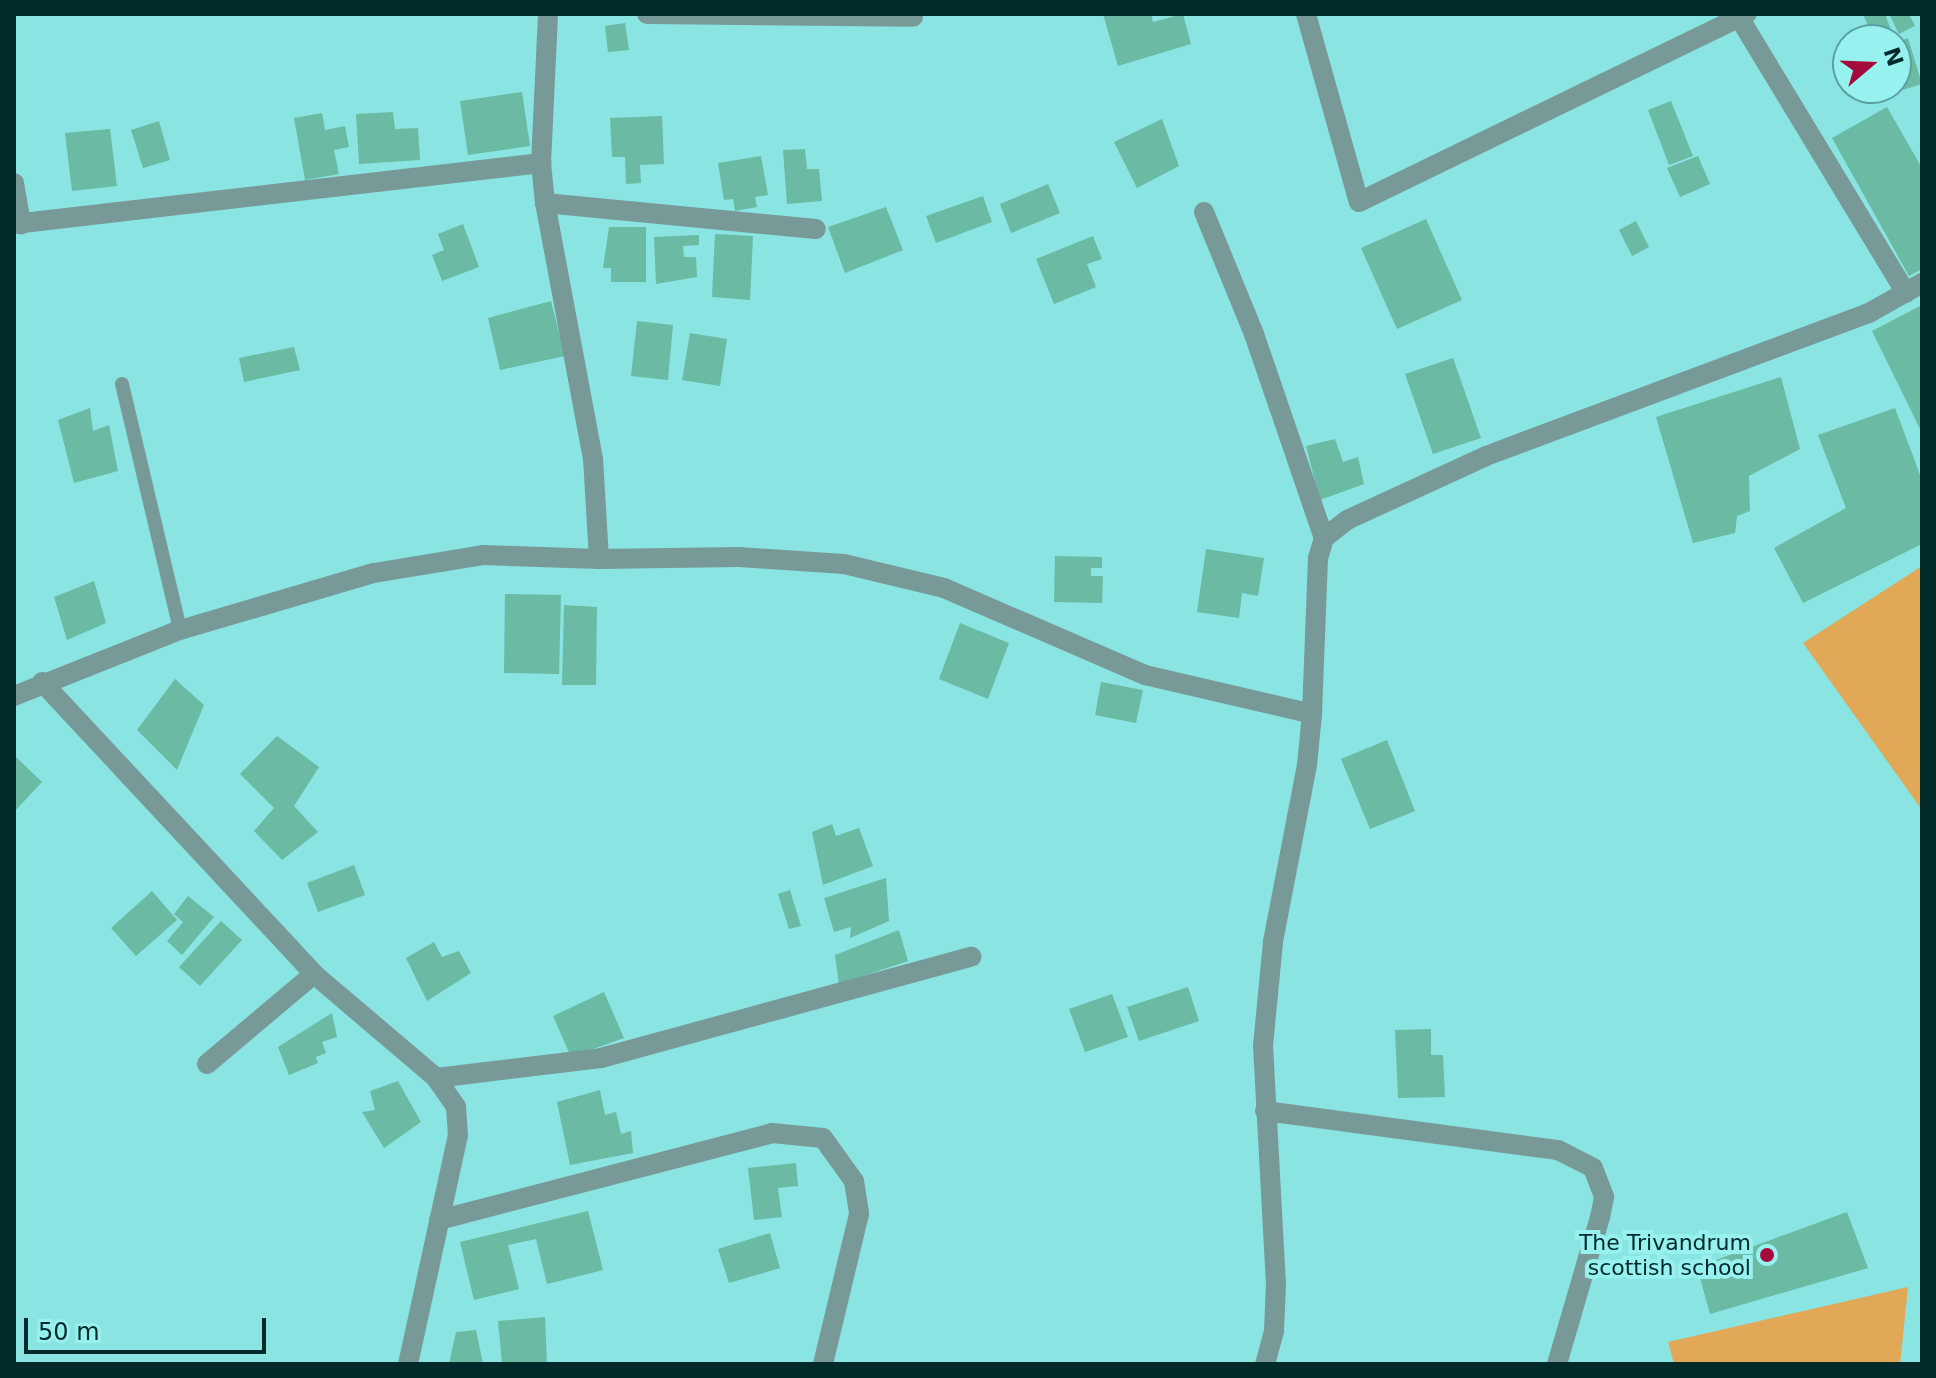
<!DOCTYPE html>
<html>
<head>
<meta charset="utf-8">
<style>
  body { margin:0 }
  #map { position:relative; width:1936px; height:1378px; overflow:hidden; background:#8ae4e1; font-family:"DejaVu Sans",sans-serif }
  div>[style] { position:absolute }
  .green>* { inset:0; background:#e1a857 }
  .building>* { inset:0; background:#6abaa4 }
  .service>* { height:14px; margin:-7px; padding:0 7px; transform-origin:7px; border-radius:7px; background:#779a99 }
  .minor>* { height:20px; margin:-10px; padding:0 10px; transform-origin:10px; border-radius:10px; background:#779a99 }
  .dots>* { width:22px; height:22px; translate:-50% -50%; box-sizing:border-box; border:4px solid #97f1ee; border-radius:50% }
  span { translate:-50% -50%; white-space:nowrap; text-align:center; line-height:1.15; -webkit-text-stroke:8px #97f1ee; paint-order:stroke }
  .poi-label { font-size:22px; color:#012a2a }
  .right { translate:-100% -50%; text-align:right }
  .frame { position:absolute; inset:0; border:16px solid #012a2a; pointer-events:none }
  .north { position:absolute; left:1832px; top:24px; width:80px; height:80px; box-sizing:border-box; background:#97f1ee; border:2px solid #5ba1a0; border-radius:50%; rotate:71deg; font-size:22px; font-weight:700; line-height:32px; text-align:center; color:#012a2a }
  .north::after { content:''; display:block; margin:auto; width:28px; height:36px; background:#a50b3a; clip-path:polygon(50% 0,100% 100%,50% 72%,0 100%) }
  .scale { position:absolute; left:24px; top:1318px; width:242px; height:36px; box-sizing:border-box; border:4px solid #012a2a; border-top:0; padding-left:10px; font-size:24px; line-height:28px; white-space:nowrap; color:#012a2a; -webkit-text-stroke:6px #97f1ee; paint-order:stroke }
</style>
</head>
<body>
<div id="map">
  <div class="green">
    <i style="clip-path:polygon(1922px 566px,1922px 810px,1803px 643px)"></i>
    <i style="clip-path:polygon(1908px 1287px,1900px 1364px,1674px 1364px,1668px 1342px)"></i>
  </div>
  <div class="building">
    <i style="clip-path:polygon(1103px 14px,1151px 14px,1153px 22px,1183px 14px,1191px 44px,1118px 66px)"></i>
    <i style="clip-path:polygon(1863px 14px,1885px 14px,1893px 35px,1874px 40px)"></i>
    <i style="clip-path:polygon(1889px 14px,1909px 14px,1915px 26px,1899px 34px)"></i>
    <i style="clip-path:polygon(625px 23px,629px 50px,608px 52px,605px 26px)"></i>
    <i style="clip-path:polygon(1908px 38px,1922px 84px,1873px 99px,1870px 88px,1896px 88px,1896px 42px)"></i>
    <i style="clip-path:polygon(522px 92px,530px 146px,468px 155px,460px 101px)"></i>
    <i style="clip-path:polygon(1671px 101px,1693px 156px,1669px 165px,1648px 110px)"></i>
    <i style="clip-path:polygon(1887px 107px,1922px 168px,1922px 269px,1909px 276px,1832px 138px)"></i>
    <i style="clip-path:polygon(393px 112px,395px 129px,418px 128px,420px 160px,359px 164px,356px 114px)"></i>
    <i style="clip-path:polygon(322px 113px,325px 130px,345px 126px,349px 147px,334px 150px,339px 174px,305px 180px,294px 118px)"></i>
    <i style="clip-path:polygon(662px 116px,664px 164px,640px 165px,641px 183px,626px 184px,625px 157px,612px 157px,610px 118px)"></i>
    <i style="clip-path:polygon(1162px 119px,1179px 166px,1137px 188px,1114px 142px)"></i>
    <i style="clip-path:polygon(159px 121px,170px 160px,143px 168px,131px 130px)"></i>
    <i style="clip-path:polygon(110px 129px,117px 186px,72px 191px,65px 133px)"></i>
    <i style="clip-path:polygon(805px 149px,807px 169px,819px 169px,822px 201px,787px 204px,783px 150px)"></i>
    <i style="clip-path:polygon(761px 156px,768px 195px,755px 197px,757px 207px,735px 211px,733px 199px,724px 200px,718px 163px)"></i>
    <i style="clip-path:polygon(1698px 156px,1710px 184px,1680px 197px,1667px 168px)"></i>
    <i style="clip-path:polygon(1048px 184px,1060px 213px,1011px 233px,1000px 204px)"></i>
    <i style="clip-path:polygon(983px 196px,992px 222px,936px 243px,926px 216px)"></i>
    <i style="clip-path:polygon(886px 207px,903px 250px,845px 273px,828px 227px)"></i>
    <i style="clip-path:polygon(1426px 219px,1462px 300px,1397px 329px,1361px 248px)"></i>
    <i style="clip-path:polygon(1636px 221px,1649px 247px,1632px 256px,1619px 230px)"></i>
    <i style="clip-path:polygon(463px 224px,479px 267px,442px 281px,432px 255px,444px 250px,438px 234px)"></i>
    <i style="clip-path:polygon(609px 227px,646px 227px,646px 282px,611px 282px,611px 268px,603px 268px)"></i>
    <i style="clip-path:polygon(715px 234px,753px 236px,750px 300px,712px 297px)"></i>
    <i style="clip-path:polygon(699px 235px,699px 245px,683px 246px,684px 257px,696px 257px,697px 277px,656px 284px,654px 237px)"></i>
    <i style="clip-path:polygon(1093px 236px,1102px 259px,1087px 264px,1096px 287px,1054px 304px,1036px 259px)"></i>
    <i style="clip-path:polygon(551px 301px,565px 356px,500px 370px,488px 318px)"></i>
    <i style="clip-path:polygon(1922px 305px,1922px 433px,1872px 331px)"></i>
    <i style="clip-path:polygon(637px 321px,673px 325px,668px 380px,631px 376px)"></i>
    <i style="clip-path:polygon(690px 333px,727px 339px,720px 386px,682px 380px)"></i>
    <i style="clip-path:polygon(294px 347px,300px 370px,244px 382px,239px 358px)"></i>
    <i style="clip-path:polygon(1453px 358px,1481px 438px,1433px 454px,1405px 374px)"></i>
    <i style="clip-path:polygon(1781px 377px,1800px 449px,1749px 476px,1750px 511px,1737px 516px,1735px 533px,1693px 543px,1656px 417px)"></i>
    <i style="clip-path:polygon(90px 408px,93px 431px,109px 425px,118px 471px,74px 483px,58px 420px)"></i>
    <i style="clip-path:polygon(1895px 408px,1922px 480px,1922px 544px,1803px 603px,1774px 548px,1846px 508px,1818px 435px)"></i>
    <i style="clip-path:polygon(1335px 439px,1343px 462px,1358px 457px,1364px 484px,1320px 500px,1306px 446px)"></i>
    <i style="clip-path:polygon(1206px 549px,1264px 558px,1258px 596px,1242px 593px,1239px 618px,1197px 612px)"></i>
    <i style="clip-path:polygon(1055px 556px,1102px 557px,1102px 568px,1091px 568px,1091px 576px,1103px 576px,1102px 603px,1054px 602px)"></i>
    <i style="clip-path:polygon(94px 581px,106px 623px,67px 640px,54px 597px)"></i>
    <i style="clip-path:polygon(505px 594px,561px 595px,559px 674px,504px 673px)"></i>
    <i style="clip-path:polygon(564px 605px,597px 607px,596px 685px,562px 685px)"></i>
    <i style="clip-path:polygon(960px 623px,1009px 643px,988px 699px,939px 679px)"></i>
    <i style="clip-path:polygon(175px 679px,204px 705px,177px 770px,137px 730px)"></i>
    <i style="clip-path:polygon(1101px 682px,1143px 690px,1136px 723px,1095px 715px)"></i>
    <i style="clip-path:polygon(277px 736px,319px 767px,294px 806px,318px 832px,282px 860px,254px 831px,274px 808px,240px 774px)"></i>
    <i style="clip-path:polygon(1387px 740px,1415px 811px,1370px 829px,1341px 759px)"></i>
    <i style="clip-path:polygon(14px 755px,42px 782px,14px 812px)"></i>
    <i style="clip-path:polygon(832px 824px,836px 836px,859px 828px,873px 866px,823px 885px,812px 832px)"></i>
    <i style="clip-path:polygon(354px 865px,365px 895px,318px 912px,307px 883px)"></i>
    <i style="clip-path:polygon(886px 878px,889px 921px,850px 938px,851px 927px,834px 932px,824px 898px)"></i>
    <i style="clip-path:polygon(790px 890px,801px 926px,789px 929px,778px 894px)"></i>
    <i style="clip-path:polygon(152px 891px,177px 920px,136px 956px,111px 928px)"></i>
    <i style="clip-path:polygon(188px 896px,214px 917px,182px 955px,167px 941px,183px 922px,174px 914px)"></i>
    <i style="clip-path:polygon(221px 921px,242px 940px,200px 986px,179px 967px)"></i>
    <i style="clip-path:polygon(899px 930px,908px 961px,839px 984px,835px 955px)"></i>
    <i style="clip-path:polygon(434px 942px,442px 957px,459px 951px,471px 973px,427px 1001px,406px 958px)"></i>
    <i style="clip-path:polygon(1188px 987px,1199px 1021px,1139px 1041px,1127px 1007px)"></i>
    <i style="clip-path:polygon(604px 992px,624px 1038px,571px 1057px,553px 1016px)"></i>
    <i style="clip-path:polygon(1112px 994px,1128px 1037px,1085px 1052px,1069px 1009px)"></i>
    <i style="clip-path:polygon(332px 1013px,337px 1037px,322px 1042px,326px 1053px,316px 1057px,318px 1063px,289px 1075px,278px 1047px)"></i>
    <i style="clip-path:polygon(1431px 1029px,1431px 1055px,1443px 1055px,1445px 1097px,1398px 1098px,1395px 1030px)"></i>
    <i style="clip-path:polygon(398px 1081px,421px 1122px,384px 1148px,362px 1112px,375px 1110px,370px 1091px)"></i>
    <i style="clip-path:polygon(600px 1090px,605px 1115px,616px 1112px,621px 1134px,631px 1131px,633px 1153px,570px 1165px,557px 1102px)"></i>
    <i style="clip-path:polygon(796px 1163px,798px 1186px,778px 1188px,782px 1217px,754px 1220px,748px 1168px)"></i>
    <i style="clip-path:polygon(588px 1211px,603px 1270px,547px 1284px,536px 1239px,508px 1245px,519px 1289px,474px 1300px,460px 1242px)"></i>
    <i style="clip-path:polygon(1847px 1212px,1868px 1268px,1710px 1314px,1697px 1267px)"></i>
    <i style="clip-path:polygon(770px 1233px,780px 1268px,729px 1283px,718px 1249px)"></i>
    <i style="clip-path:polygon(545px 1317px,547px 1364px,502px 1364px,498px 1321px)"></i>
    <i style="clip-path:polygon(476px 1330px,483px 1364px,449px 1364px,456px 1332px)"></i>
  </div>
  <div class="service">
    <i style="left:122px;top:384px;width:253px;rotate:76.7deg"></i>
  </div>
  <div class="minor">
    <i style="left:647px;top:14px;width:266px;rotate:0.6deg"></i>
    <i style="left:1306px;top:14px;width:195px;rotate:74.3deg"></i>
    <i style="left:1359px;top:202px;width:431px;rotate:-25.9deg"></i>
    <i style="left:1737px;top:14px;width:326px;rotate:58.8deg"></i>
    <i style="left:14px;top:183px;width:42px;rotate:80.3deg"></i>
    <i style="left:545px;top:203px;width:272px;rotate:5.5deg"></i>
    <i style="left:1204px;top:212px;width:132px;rotate:67.7deg"></i>
    <i style="left:1254px;top:334px;width:216px;rotate:71.1deg"></i>
    <i style="left:14px;top:224px;width:531px;rotate:-6.6deg"></i>
    <i style="left:599px;top:559px;width:140px;rotate:-0.8deg"></i>
    <i style="left:739px;top:557px;width:105px;rotate:3.8deg"></i>
    <i style="left:844px;top:564px;width:103px;rotate:13.5deg"></i>
    <i style="left:944px;top:588px;width:219px;rotate:23.4deg"></i>
    <i style="left:1145px;top:675px;width:171px;rotate:13.1deg"></i>
    <i style="left:1312px;top:714px;width:51px;rotate:95.6deg"></i>
    <i style="left:1307px;top:765px;width:180px;rotate:100.9deg"></i>
    <i style="left:1273px;top:942px;width:103px;rotate:95.5deg"></i>
    <i style="left:1263px;top:1045px;width:238px;rotate:86.9deg"></i>
    <i style="left:1276px;top:1283px;width:48px;rotate:92.4deg"></i>
    <i style="left:1274px;top:1331px;width:34px;rotate:105deg"></i>
    <i style="left:42px;top:682px;width:399px;rotate:47deg"></i>
    <i style="left:314px;top:974px;width:160px;rotate:40.4deg"></i>
    <i style="left:436px;top:1078px;width:35px;rotate:55deg"></i>
    <i style="left:456px;top:1107px;width:28px;rotate:86deg"></i>
    <i style="left:458px;top:1135px;width:234px;rotate:102.3deg"></i>
    <i style="left:14px;top:696px;width:179px;rotate:-21.7deg"></i>
    <i style="left:180px;top:630px;width:202px;rotate:-16.4deg"></i>
    <i style="left:374px;top:573px;width:110px;rotate:-9.4deg"></i>
    <i style="left:483px;top:555px;width:116px;rotate:2deg"></i>
    <i style="left:599px;top:559px;width:100px;rotate:-93.4deg"></i>
    <i style="left:593px;top:459px;width:260px;rotate:-100.6deg"></i>
    <i style="left:545px;top:203px;width:40px;rotate:-95.7deg"></i>
    <i style="left:541px;top:163px;width:149px;rotate:-87.3deg"></i>
    <i style="left:1312px;top:714px;width:156px;rotate:-87.8deg"></i>
    <i style="left:1318px;top:558px;width:21px;rotate:-73deg"></i>
    <i style="left:1324px;top:538px;width:29px;rotate:-38deg"></i>
    <i style="left:1347px;top:520px;width:153px;rotate:-24.7deg"></i>
    <i style="left:1486px;top:456px;width:409px;rotate:-20.5deg"></i>
    <i style="left:1869px;top:313px;width:61px;rotate:-29.5deg"></i>
    <i style="left:207px;top:1064px;width:140px;rotate:-40.1deg"></i>
    <i style="left:436px;top:1078px;width:166px;rotate:-6.9deg"></i>
    <i style="left:601px;top:1058px;width:384px;rotate:-15.3deg"></i>
    <i style="left:1265px;top:1111px;width:296px;rotate:7.6deg"></i>
    <i style="left:1558px;top:1150px;width:39px;rotate:27deg"></i>
    <i style="left:1593px;top:1168px;width:31px;rotate:69deg"></i>
    <i style="left:1604px;top:1197px;width:20px;rotate:101deg"></i>
    <i style="left:1600px;top:1217px;width:153px;rotate:106.3deg"></i>
    <i style="left:439px;top:1220px;width:344px;rotate:-14.6deg"></i>
    <i style="left:772px;top:1133px;width:51px;rotate:5.6deg"></i>
    <i style="left:823px;top:1138px;width:53px;rotate:54.2deg"></i>
    <i style="left:854px;top:1181px;width:33px;rotate:81deg"></i>
    <i style="left:859px;top:1214px;width:154px;rotate:103.5deg"></i>
  </div>
  <div class="dots">
    <i style="left:1767px;top:1255px;background:#a50b3a"></i>
  </div>
  <div class="poi-label">
    <span class="right" style="left:1751px;top:1255px">The Trivandrum<br>scottish school</span>
  </div>
  <div class="frame"></div>
  <div class="north">N</div>
  <div class="scale">50 m</div>
</div>
</body>
</html>
